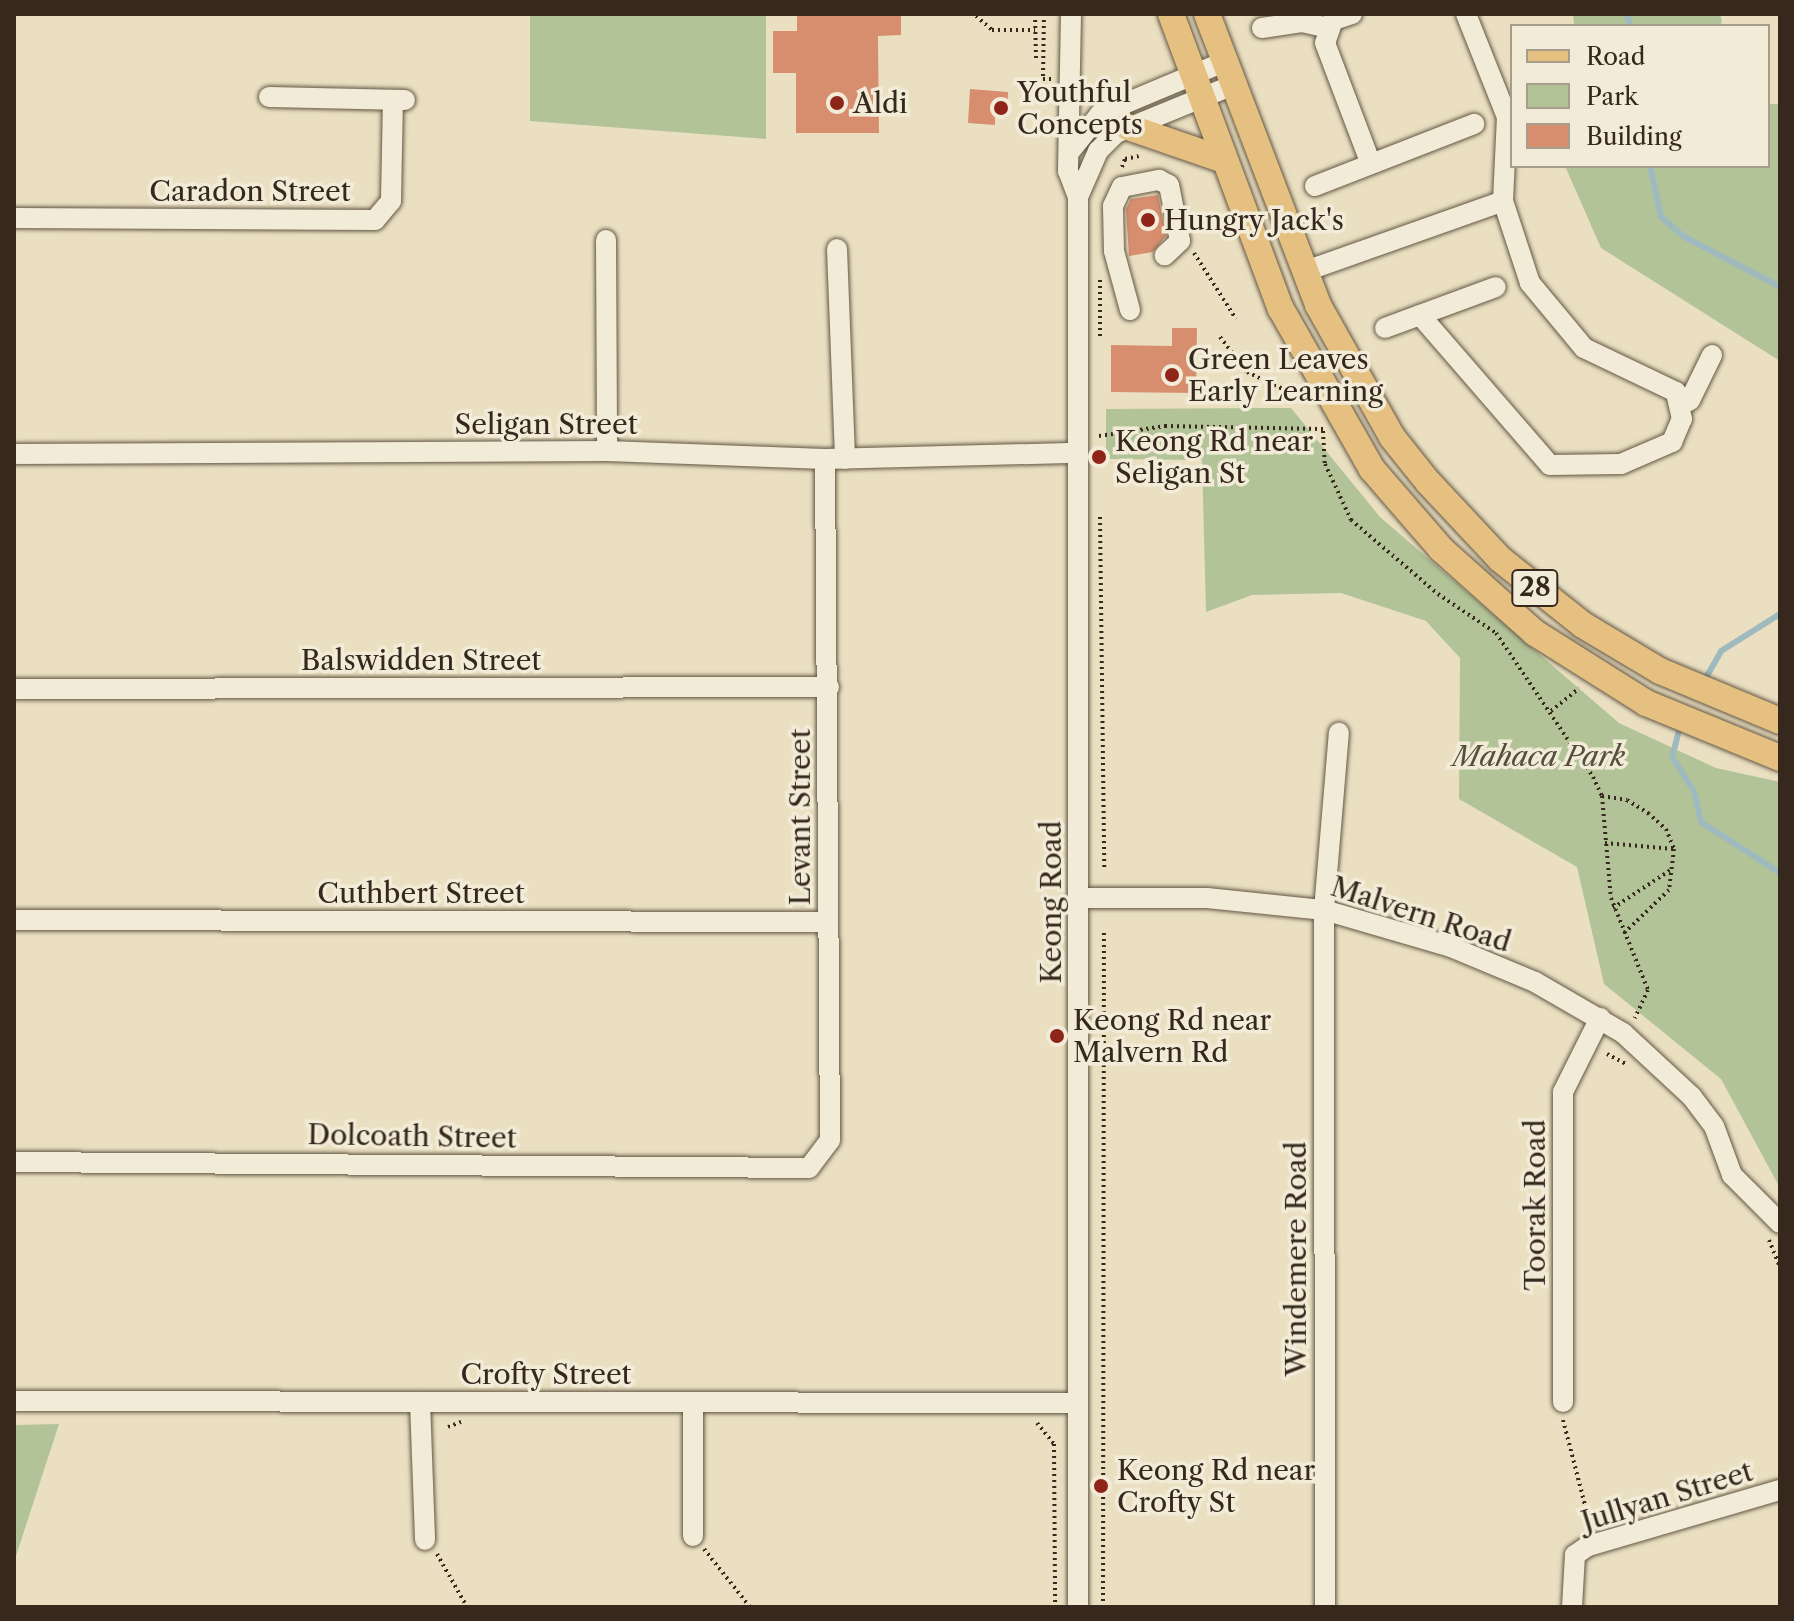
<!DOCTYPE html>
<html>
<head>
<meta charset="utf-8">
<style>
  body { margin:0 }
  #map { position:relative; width:1794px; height:1621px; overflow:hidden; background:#eae0c1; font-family:"Libre Caslon Text",serif }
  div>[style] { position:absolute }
  .green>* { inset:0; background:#b1c397 }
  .stream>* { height:6px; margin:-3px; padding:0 3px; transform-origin:3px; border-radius:3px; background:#9ebabf }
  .building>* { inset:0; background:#d78e6f }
  .path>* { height:4px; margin-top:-2px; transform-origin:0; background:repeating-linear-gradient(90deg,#36281c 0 2px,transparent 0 6px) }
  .roads { filter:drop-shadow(0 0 2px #635645) drop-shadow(0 0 2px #635645) }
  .minor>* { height:20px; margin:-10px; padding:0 10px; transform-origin:10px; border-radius:10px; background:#f1ebd7 }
  .major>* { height:26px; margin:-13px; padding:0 13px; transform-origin:13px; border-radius:13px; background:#e5c080 }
  .dots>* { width:22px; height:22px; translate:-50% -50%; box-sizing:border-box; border:4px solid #f1ebd7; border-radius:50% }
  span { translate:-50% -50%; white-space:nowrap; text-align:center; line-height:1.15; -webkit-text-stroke:7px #f1ebd7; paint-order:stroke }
  .shield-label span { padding:2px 6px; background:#f1ebd7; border:2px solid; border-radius:6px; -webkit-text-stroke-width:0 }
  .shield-label { font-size:26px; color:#36281c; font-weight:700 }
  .poi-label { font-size:28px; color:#36281c }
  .left { translate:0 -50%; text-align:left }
  .street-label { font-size:28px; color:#36281c }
  .park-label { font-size:28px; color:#554f3b; font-style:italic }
  .frame { position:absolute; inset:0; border:16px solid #36281c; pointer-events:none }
  .legend { position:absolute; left:1510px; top:24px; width:260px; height:144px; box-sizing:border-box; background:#f1ebd7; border:2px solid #a69d8c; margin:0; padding:10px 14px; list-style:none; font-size:24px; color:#36281c }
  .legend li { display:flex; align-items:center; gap:16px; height:40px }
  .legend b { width:40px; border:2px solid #a69d8c }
</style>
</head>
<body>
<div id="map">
  <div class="green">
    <i style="clip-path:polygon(530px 14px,766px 14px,766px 139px,530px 121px)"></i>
    <i style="clip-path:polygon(1573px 14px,1720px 14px,1722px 21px,1720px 26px,1574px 26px)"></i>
    <i style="clip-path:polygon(1768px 104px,1780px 104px,1780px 361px,1601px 248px,1565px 166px,1768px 166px)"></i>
    <i style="clip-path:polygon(1291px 408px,1380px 517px,1619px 723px,1716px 768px,1780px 782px,1780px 1188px,1721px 1079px,1604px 984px,1577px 867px,1459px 799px,1460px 658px,1426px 621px,1341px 593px,1252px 595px,1206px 612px,1202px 460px,1106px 459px,1106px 409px)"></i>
    <i style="clip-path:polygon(59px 1424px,14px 1562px,14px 1425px)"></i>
  </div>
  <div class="stream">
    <i style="left:1626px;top:14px;width:13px;rotate:67deg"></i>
    <i style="left:1650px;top:166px;width:52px;rotate:77.8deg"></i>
    <i style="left:1661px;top:217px;width:29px;rotate:41deg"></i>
    <i style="left:1683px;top:236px;width:110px;rotate:27.7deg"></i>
    <i style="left:1704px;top:681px;width:34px;rotate:-60deg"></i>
    <i style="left:1721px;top:651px;width:70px;rotate:-32.1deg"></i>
    <i style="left:1680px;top:726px;width:32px;rotate:104deg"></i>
    <i style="left:1672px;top:757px;width:40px;rotate:57.1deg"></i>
    <i style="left:1694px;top:791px;width:32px;rotate:77deg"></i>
    <i style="left:1701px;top:822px;width:94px;rotate:32.8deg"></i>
  </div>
  <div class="building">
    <i style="clip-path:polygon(797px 14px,901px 14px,901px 35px,878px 36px,879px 133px,796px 133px,796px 73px,773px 73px,773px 31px,797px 31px)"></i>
    <i style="clip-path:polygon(970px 89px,1008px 92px,1007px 118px,995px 117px,995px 125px,968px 123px)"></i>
    <i style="clip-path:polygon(1158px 195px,1166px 236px,1153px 252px,1129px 256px,1126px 209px,1131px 199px)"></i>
    <i style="clip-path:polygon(1172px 328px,1197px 328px,1196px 393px,1111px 392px,1111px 345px,1172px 346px)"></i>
  </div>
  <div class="path">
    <i style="left:1035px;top:14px;width:44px;rotate:88.7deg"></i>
    <i style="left:1044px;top:14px;width:65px;rotate:90.9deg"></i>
    <i style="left:1043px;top:79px;width:8px"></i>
    <i style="left:976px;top:16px;width:21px;rotate:41deg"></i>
    <i style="left:992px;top:30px;width:43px"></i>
    <i style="left:1122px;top:167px;width:9px;rotate:-69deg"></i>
    <i style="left:1125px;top:159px;width:14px;rotate:-12deg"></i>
    <i style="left:1194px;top:253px;width:78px;rotate:57.5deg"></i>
    <i style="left:1100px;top:336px;width:59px;rotate:-90deg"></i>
    <i style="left:1220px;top:337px;width:44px;rotate:52.4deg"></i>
    <i style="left:1247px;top:372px;width:65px;rotate:25.4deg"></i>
    <i style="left:1323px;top:431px;width:33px;rotate:87deg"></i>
    <i style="left:1325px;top:464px;width:62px;rotate:65.1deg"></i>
    <i style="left:1351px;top:520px;width:114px;rotate:40.4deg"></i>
    <i style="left:1438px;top:594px;width:70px;rotate:33.9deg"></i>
    <i style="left:1496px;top:633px;width:174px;rotate:56deg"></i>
    <i style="left:1593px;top:777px;width:21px;rotate:65deg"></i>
    <i style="left:1602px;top:796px;width:102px;rotate:85deg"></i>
    <i style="left:1611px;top:898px;width:99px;rotate:68.1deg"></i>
    <i style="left:1648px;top:990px;width:31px;rotate:115deg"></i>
    <i style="left:1099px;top:436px;width:67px;rotate:-8.6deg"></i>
    <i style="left:1165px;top:426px;width:158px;rotate:1.1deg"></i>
    <i style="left:1100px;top:517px;width:350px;rotate:89.3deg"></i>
    <i style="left:1551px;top:711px;width:36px;rotate:-39deg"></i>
    <i style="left:1602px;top:796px;width:25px;rotate:9deg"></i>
    <i style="left:1627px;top:800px;width:25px;rotate:32deg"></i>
    <i style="left:1648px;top:813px;width:24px;rotate:42deg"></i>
    <i style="left:1666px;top:829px;width:22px;rotate:68deg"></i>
    <i style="left:1674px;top:849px;width:41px;rotate:97deg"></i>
    <i style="left:1669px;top:890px;width:62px;rotate:136.3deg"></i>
    <i style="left:1605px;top:843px;width:69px;rotate:5deg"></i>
    <i style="left:1613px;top:908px;width:71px;rotate:-33.5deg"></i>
    <i style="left:1607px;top:1054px;width:21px;rotate:28deg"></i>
    <i style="left:1769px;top:1240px;width:29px;rotate:68deg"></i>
    <i style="left:1563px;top:1420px;width:112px;rotate:75.5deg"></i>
    <i style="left:1037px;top:1423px;width:27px;rotate:51deg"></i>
    <i style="left:1054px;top:1444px;width:163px;rotate:89.6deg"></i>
    <i style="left:448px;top:1427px;width:14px;rotate:-21deg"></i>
    <i style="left:704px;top:1549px;width:74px;rotate:51.6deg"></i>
    <i style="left:437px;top:1554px;width:61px;rotate:60.5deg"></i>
    <i style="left:1103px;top:1607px;width:678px;rotate:-89.92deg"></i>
  </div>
  <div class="roads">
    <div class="minor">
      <i style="left:1071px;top:14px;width:157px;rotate:91.1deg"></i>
      <i style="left:1068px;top:171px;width:28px;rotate:69deg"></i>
      <i style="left:1078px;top:197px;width:1410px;rotate:90deg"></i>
      <i style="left:1352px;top:14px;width:20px;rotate:162deg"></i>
      <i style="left:1333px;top:20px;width:24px;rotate:109deg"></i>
      <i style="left:1325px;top:43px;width:129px;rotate:69.2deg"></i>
      <i style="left:1262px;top:28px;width:40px;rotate:-8.5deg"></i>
      <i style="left:1302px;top:22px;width:26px;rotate:13deg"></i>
      <i style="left:269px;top:97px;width:136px;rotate:1.3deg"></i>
      <i style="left:1071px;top:150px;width:46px;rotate:-51.1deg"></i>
      <i style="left:1100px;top:114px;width:134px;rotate:-22.8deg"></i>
      <i style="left:1315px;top:186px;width:171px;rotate:-21.3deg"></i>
      <i style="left:1078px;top:197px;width:50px;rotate:-66.5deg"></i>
      <i style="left:1098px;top:151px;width:25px;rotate:-45deg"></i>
      <i style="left:1116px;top:133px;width:126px;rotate:-22.3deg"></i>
      <i style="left:14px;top:218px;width:361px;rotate:0.3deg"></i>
      <i style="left:375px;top:220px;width:25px;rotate:-50deg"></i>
      <i style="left:391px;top:201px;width:101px;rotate:-88.9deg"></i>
      <i style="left:606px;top:240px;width:211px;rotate:89.7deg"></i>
      <i style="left:837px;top:249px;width:210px;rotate:87.8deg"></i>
      <i style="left:1303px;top:272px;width:212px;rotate:-19.5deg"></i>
      <i style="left:1130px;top:310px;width:61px;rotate:-105.2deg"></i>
      <i style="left:1114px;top:251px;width:45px;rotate:-91.3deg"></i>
      <i style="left:1113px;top:206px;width:21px;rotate:-65deg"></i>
      <i style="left:1122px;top:187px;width:38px;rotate:-11deg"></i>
      <i style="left:1159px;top:180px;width:11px;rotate:27deg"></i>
      <i style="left:1169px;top:185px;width:57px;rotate:78.9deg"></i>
      <i style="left:1180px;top:241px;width:21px;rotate:137deg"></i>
      <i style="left:1420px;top:315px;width:198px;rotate:49.1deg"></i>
      <i style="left:1550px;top:465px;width:71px;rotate:-0.8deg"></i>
      <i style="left:1621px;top:464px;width:56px;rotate:-23.3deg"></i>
      <i style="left:1672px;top:442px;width:25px;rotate:-67deg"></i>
      <i style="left:1682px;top:419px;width:28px;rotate:-103deg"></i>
      <i style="left:1676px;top:392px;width:102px;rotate:-154.4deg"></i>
      <i style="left:1584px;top:348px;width:85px;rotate:-129.7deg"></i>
      <i style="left:1530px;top:283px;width:86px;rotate:-108.2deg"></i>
      <i style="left:1503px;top:201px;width:84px;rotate:-87.3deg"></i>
      <i style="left:1507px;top:117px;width:111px;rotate:-111.7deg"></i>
      <i style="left:1385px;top:328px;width:118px;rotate:-20.3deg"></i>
      <i style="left:1681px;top:405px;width:10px;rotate:-29deg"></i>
      <i style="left:1690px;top:400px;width:50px;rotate:-63.9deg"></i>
      <i style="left:14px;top:454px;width:593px;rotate:-0.29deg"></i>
      <i style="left:607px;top:451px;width:218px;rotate:2.1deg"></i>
      <i style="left:825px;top:459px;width:253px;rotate:-1.4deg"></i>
      <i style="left:14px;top:689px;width:815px;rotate:-0.14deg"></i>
      <i style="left:1079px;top:898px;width:128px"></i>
      <i style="left:1207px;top:898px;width:118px;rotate:5.9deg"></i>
      <i style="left:1324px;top:910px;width:132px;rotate:16.2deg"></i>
      <i style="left:1451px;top:947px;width:91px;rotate:22.6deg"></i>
      <i style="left:1535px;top:982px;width:102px;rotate:30.1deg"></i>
      <i style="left:1623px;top:1033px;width:94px;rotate:42.8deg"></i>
      <i style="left:1692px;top:1097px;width:36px;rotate:53deg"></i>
      <i style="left:1714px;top:1126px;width:52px;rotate:69.8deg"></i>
      <i style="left:1732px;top:1175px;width:68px;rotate:45deg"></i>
      <i style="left:14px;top:920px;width:814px;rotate:0.14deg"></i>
      <i style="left:14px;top:1162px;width:795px;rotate:0.43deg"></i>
      <i style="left:809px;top:1168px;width:35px;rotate:-53deg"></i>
      <i style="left:830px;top:1140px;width:681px;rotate:-90.42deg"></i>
      <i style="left:14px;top:1401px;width:1064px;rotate:0.11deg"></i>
      <i style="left:420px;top:1402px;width:138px;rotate:87.9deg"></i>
      <i style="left:1563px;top:1402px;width:310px;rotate:-90deg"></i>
      <i style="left:1563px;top:1092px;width:83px;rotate:-63.4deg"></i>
      <i style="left:693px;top:1403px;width:133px;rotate:90deg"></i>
      <i style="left:1325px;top:1607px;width:697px;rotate:-90.08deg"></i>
      <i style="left:1324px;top:910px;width:178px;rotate:-85.2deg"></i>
      <i style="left:1572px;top:1607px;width:52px;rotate:-86.7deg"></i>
      <i style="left:1575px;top:1555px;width:16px;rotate:-35deg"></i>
      <i style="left:1588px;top:1546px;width:200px;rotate:-16.3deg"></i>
    </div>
    <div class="major">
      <i style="left:1171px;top:14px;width:315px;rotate:69.6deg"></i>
      <i style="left:1281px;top:309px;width:184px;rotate:60.4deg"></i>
      <i style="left:1372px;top:469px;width:106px;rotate:49.2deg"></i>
      <i style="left:1441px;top:549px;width:126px;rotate:41.8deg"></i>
      <i style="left:1535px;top:633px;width:131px;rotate:32.2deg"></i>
      <i style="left:1646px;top:703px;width:145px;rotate:22.3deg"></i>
      <i style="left:1207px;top:14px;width:311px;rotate:69.1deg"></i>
      <i style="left:1318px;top:305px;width:151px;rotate:60.7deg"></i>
      <i style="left:1392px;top:437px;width:58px;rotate:51.3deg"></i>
      <i style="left:1428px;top:482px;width:105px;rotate:46.9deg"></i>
      <i style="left:1500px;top:559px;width:106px;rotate:38.5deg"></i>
      <i style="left:1583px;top:625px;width:90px;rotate:30.9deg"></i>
      <i style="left:1660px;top:671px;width:130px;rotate:22.6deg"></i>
      <i style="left:1128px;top:127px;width:102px;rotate:19deg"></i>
    </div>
  </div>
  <div class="dots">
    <i style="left:837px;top:103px;background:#8f2418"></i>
    <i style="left:1001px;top:108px;background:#8f2418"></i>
    <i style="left:1148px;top:220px;background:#8f2418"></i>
    <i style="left:1172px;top:375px;background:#8f2418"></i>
    <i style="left:1099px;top:457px;background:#8f2418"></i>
    <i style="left:1057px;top:1036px;background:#8f2418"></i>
    <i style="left:1101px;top:1486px;background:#8f2418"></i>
  </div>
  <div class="shield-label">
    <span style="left:1535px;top:588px">28</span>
  </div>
  <div class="poi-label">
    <span class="left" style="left:1017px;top:108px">Youthful<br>Concepts</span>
    <span class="left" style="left:853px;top:103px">Aldi</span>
    <span class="left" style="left:1164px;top:220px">Hungry Jack's</span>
    <span class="left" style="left:1188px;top:375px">Green Leaves<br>Early Learning</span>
    <span class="left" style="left:1115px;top:457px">Keong Rd near<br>Seligan St</span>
    <span class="left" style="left:1073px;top:1036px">Keong Rd near<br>Malvern Rd</span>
    <span class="left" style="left:1117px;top:1486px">Keong Rd near<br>Crofty St</span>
  </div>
  <div class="street-label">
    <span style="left:250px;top:191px">Caradon Street</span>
    <span style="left:546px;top:424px">Seligan Street</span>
    <span style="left:421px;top:660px">Balswidden Street</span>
    <span style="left:800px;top:817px;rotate:-90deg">Levant Street</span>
    <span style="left:421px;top:893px">Cuthbert Street</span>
    <span style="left:1051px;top:902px;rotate:-90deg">Keong Road</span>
    <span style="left:1421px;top:914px;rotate:18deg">Malvern Road</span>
    <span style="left:412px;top:1136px;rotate:1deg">Dolcoath Street</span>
    <span style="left:1535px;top:1205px;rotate:-90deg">Toorak Road</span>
    <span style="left:1296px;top:1259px;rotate:-90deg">Windemere Road</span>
    <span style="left:546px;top:1374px">Crofty Street</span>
    <span style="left:1667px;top:1496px;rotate:-17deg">Jullyan Street</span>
  </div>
  <div class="park-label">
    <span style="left:1539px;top:756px">Mahaca Park</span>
  </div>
  <div class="frame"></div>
  <ul class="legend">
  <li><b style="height:10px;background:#e5c080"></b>Road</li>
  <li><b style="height:22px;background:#b1c397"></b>Park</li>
  <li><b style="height:22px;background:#d78e6f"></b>Building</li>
  </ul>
</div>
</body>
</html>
